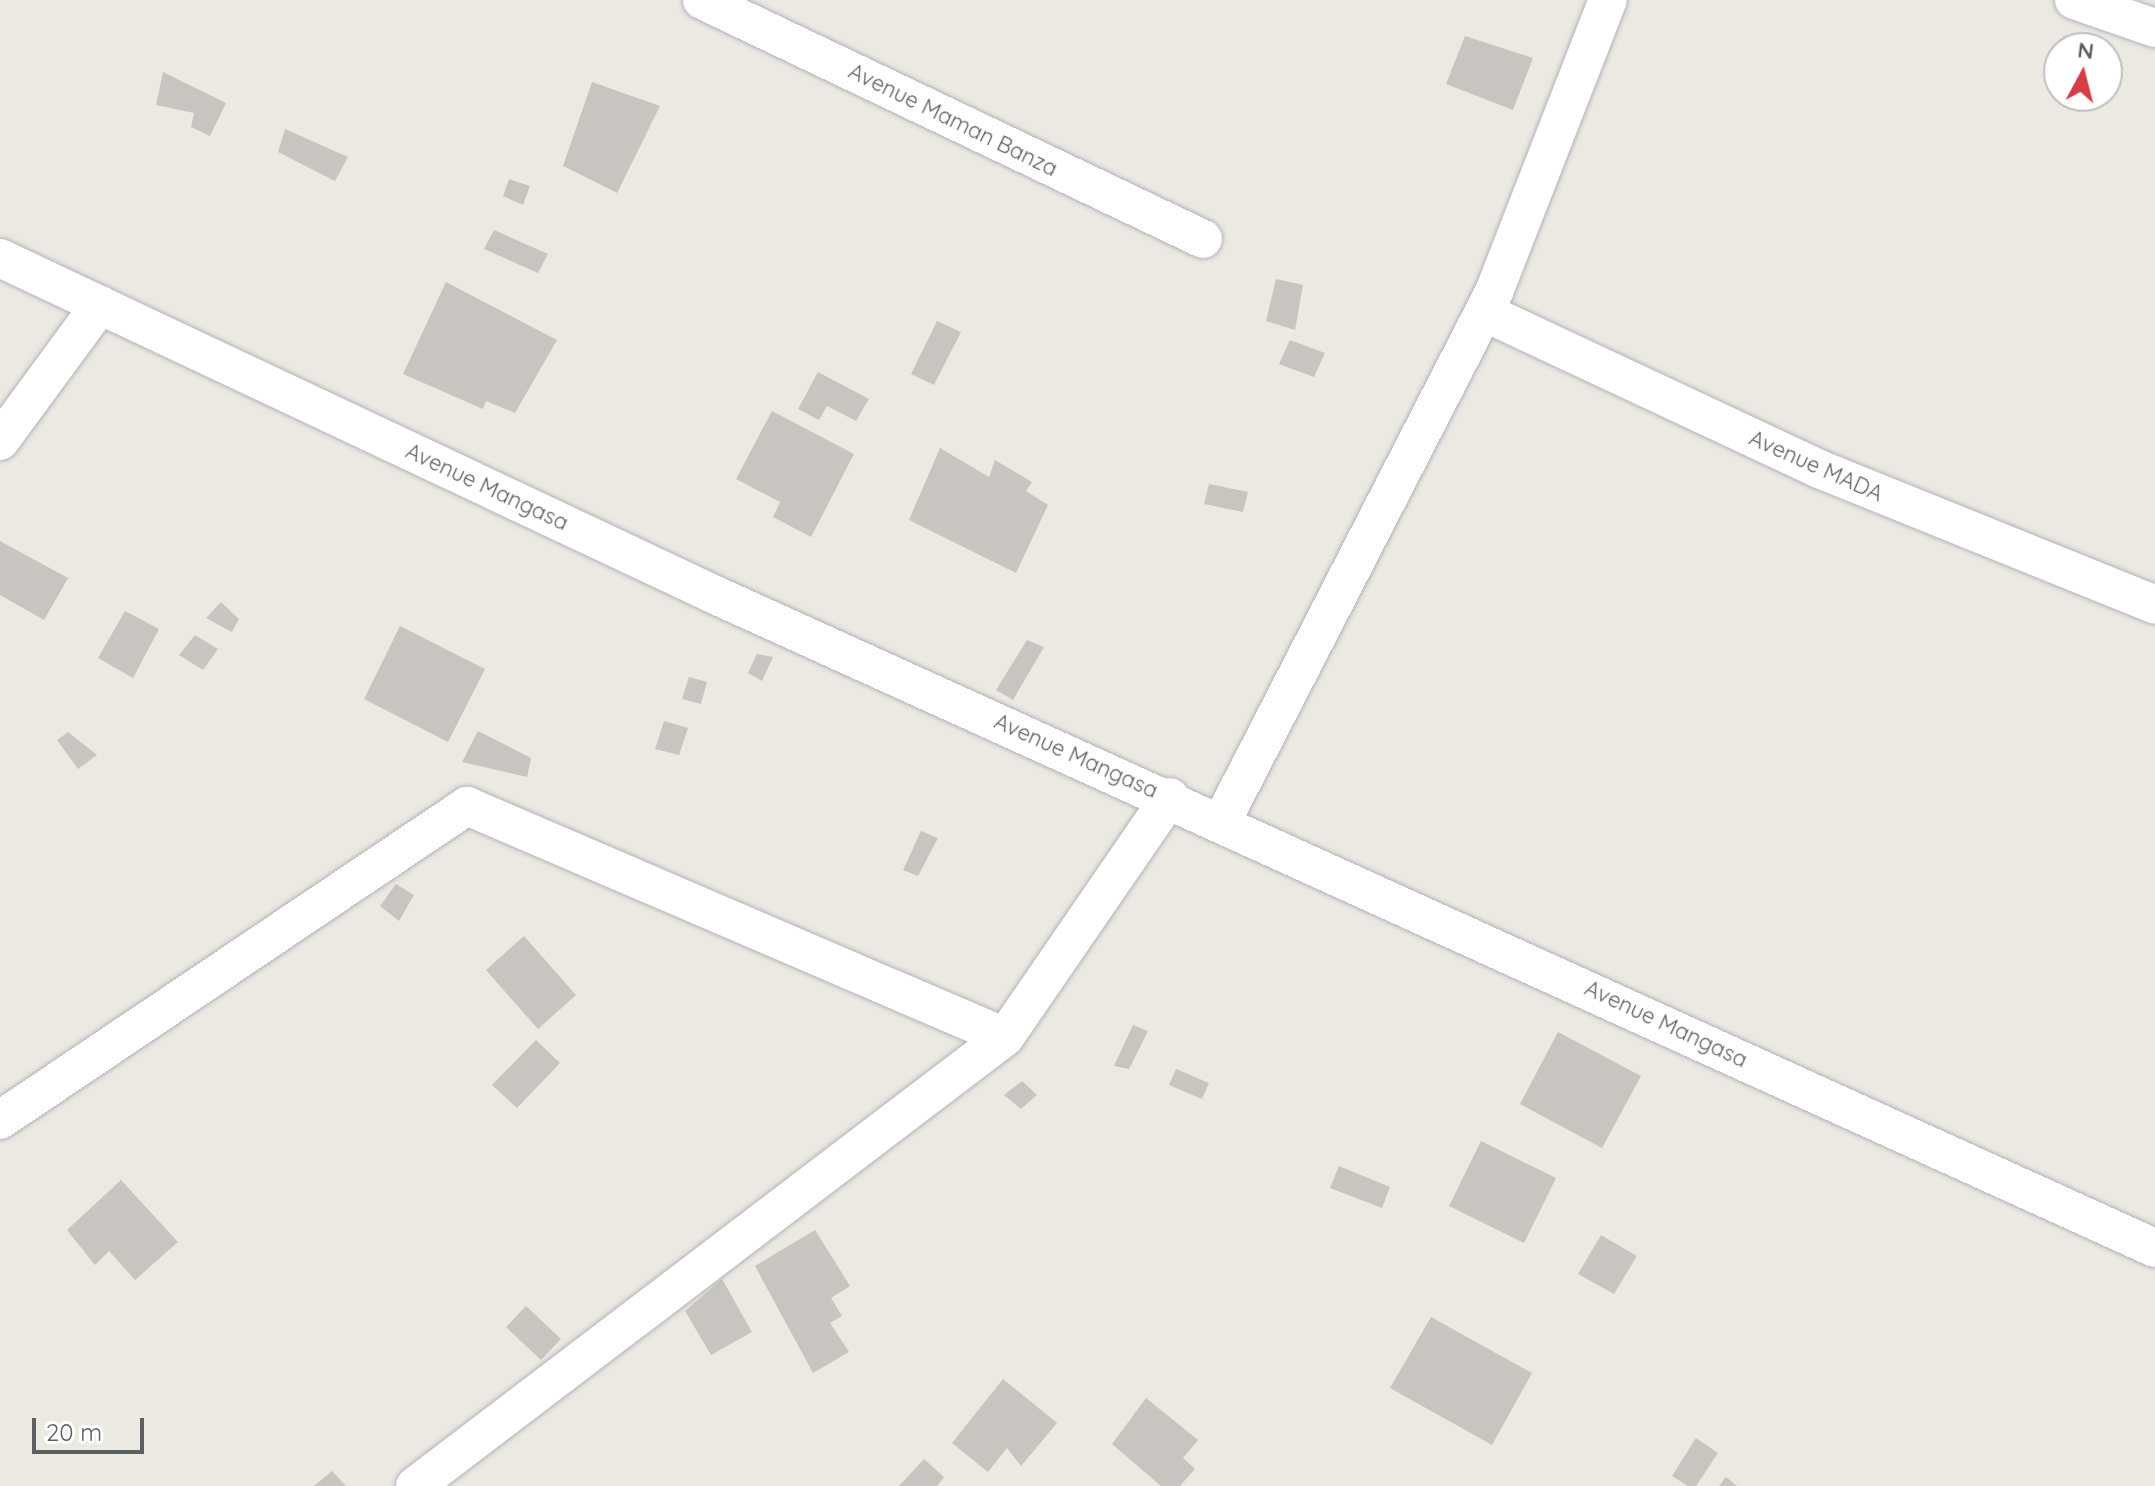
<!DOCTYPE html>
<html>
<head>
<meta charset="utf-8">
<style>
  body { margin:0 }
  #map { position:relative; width:2155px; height:1486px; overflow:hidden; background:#ece9e3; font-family:Quicksand,sans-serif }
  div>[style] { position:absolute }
  .building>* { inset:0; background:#c8c4c0 }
  .roads { filter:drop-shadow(0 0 2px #b0b4b7) drop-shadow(0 0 2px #b0b4b7) }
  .minor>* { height:38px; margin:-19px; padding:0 19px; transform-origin:19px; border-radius:19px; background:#fff }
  span { translate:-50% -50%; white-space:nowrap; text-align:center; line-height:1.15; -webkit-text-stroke:7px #fff; paint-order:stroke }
  .street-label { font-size:22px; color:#5b5f62 }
  .north { position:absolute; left:2043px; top:32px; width:80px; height:80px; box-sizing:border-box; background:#fff; border:2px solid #bdbfc0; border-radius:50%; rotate:7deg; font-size:22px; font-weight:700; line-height:32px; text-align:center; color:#5b5f62 }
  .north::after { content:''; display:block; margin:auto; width:28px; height:36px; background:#d83d46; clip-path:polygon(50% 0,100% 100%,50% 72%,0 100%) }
  .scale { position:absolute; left:32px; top:1418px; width:112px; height:36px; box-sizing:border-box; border:4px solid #5b5f62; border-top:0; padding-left:10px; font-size:24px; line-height:28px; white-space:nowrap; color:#5b5f62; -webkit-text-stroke:6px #fff; paint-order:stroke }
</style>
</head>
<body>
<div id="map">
  <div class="building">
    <i style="clip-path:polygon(1465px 36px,1533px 58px,1513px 110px,1446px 84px)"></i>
    <i style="clip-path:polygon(163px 72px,226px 103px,210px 136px,191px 127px,194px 113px,156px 105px)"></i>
    <i style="clip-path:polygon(592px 82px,660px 106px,617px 193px,563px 166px)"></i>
    <i style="clip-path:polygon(285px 129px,348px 157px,335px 181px,278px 152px)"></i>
    <i style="clip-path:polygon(509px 179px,530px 186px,523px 205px,503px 196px)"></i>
    <i style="clip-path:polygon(494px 230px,548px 254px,538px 273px,484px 249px)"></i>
    <i style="clip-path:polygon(1276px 279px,1303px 285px,1295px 330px,1266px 321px)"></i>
    <i style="clip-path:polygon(446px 282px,557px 340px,515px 413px,486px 401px,483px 409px,403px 374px)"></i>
    <i style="clip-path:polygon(937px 321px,961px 332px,934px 385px,911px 374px)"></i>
    <i style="clip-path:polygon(1290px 340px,1325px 353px,1314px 377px,1279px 364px)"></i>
    <i style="clip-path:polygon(818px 372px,869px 399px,856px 421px,827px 406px,819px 420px,798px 409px)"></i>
    <i style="clip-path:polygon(772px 411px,854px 454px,811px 537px,773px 517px,780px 502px,736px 479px)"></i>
    <i style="clip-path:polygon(940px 448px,989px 477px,995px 460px,1032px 482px,1026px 491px,1048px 505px,1016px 573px,909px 520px)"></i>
    <i style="clip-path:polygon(1209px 484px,1248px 492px,1243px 512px,1204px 504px)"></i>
    <i style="clip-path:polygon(0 541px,68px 578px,44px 620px,0 595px)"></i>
    <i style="clip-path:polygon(221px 602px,239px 619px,232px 632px,206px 618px)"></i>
    <i style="clip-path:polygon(125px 611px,159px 629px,133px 678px,98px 658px)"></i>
    <i style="clip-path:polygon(400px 626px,485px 669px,448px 742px,364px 699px)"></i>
    <i style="clip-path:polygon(195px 635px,218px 649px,203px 670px,179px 655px)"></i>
    <i style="clip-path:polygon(1027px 640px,1044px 647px,1013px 700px,996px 690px)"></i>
    <i style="clip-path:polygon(757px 654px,773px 657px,762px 681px,748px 673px)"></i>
    <i style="clip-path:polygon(689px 677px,707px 682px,701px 704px,682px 699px)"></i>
    <i style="clip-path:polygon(664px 721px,688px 728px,679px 755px,655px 749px)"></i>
    <i style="clip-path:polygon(478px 731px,531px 758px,527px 777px,462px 762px)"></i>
    <i style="clip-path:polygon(68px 732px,97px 755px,78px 769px,57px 740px)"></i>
    <i style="clip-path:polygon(921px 831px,938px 838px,918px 876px,903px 870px)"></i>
    <i style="clip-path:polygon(396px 884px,414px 895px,399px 921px,380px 906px)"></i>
    <i style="clip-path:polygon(524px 936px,576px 995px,538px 1029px,486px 970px)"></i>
    <i style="clip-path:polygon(1133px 1025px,1148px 1031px,1129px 1069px,1114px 1066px)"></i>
    <i style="clip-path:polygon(1558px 1032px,1641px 1076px,1602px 1148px,1520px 1104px)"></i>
    <i style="clip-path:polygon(536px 1040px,560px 1063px,517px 1108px,492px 1085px)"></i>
    <i style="clip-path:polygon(1176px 1069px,1209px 1083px,1202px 1099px,1169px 1085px)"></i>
    <i style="clip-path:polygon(1022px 1081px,1037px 1095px,1021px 1109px,1004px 1095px)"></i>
    <i style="clip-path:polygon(1481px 1141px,1556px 1178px,1524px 1243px,1449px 1206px)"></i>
    <i style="clip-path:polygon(1339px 1166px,1390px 1187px,1382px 1208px,1330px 1188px)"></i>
    <i style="clip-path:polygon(121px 1180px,178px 1242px,135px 1280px,109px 1251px,95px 1265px,67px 1230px)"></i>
    <i style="clip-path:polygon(815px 1230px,850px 1286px,831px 1298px,842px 1316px,830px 1323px,849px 1352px,813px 1373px,755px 1266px)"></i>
    <i style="clip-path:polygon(1601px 1235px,1637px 1256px,1614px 1294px,1578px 1274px)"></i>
    <i style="clip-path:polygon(722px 1279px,752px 1332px,711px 1355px,685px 1311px)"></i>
    <i style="clip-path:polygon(526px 1306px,561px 1339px,541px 1360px,506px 1327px)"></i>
    <i style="clip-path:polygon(1431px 1317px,1532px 1373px,1492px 1445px,1390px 1388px)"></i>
    <i style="clip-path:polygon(1003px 1379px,1057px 1423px,1021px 1466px,1007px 1448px,988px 1472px,952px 1443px)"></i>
    <i style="clip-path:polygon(1146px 1398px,1198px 1440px,1183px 1458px,1195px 1469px,1180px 1486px,1161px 1486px,1112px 1444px)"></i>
    <i style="clip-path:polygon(1696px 1438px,1718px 1453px,1696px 1486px,1688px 1486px,1672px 1476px)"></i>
    <i style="clip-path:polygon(924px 1459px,944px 1477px,937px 1486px,899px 1486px)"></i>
    <i style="clip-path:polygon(332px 1471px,346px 1486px,314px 1486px)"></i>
    <i style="clip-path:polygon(1726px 1477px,1737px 1486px,1719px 1486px)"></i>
  </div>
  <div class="roads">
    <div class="minor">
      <i style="left:702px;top:0;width:555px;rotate:25.5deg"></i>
      <i style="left:2074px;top:0;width:86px;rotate:19.1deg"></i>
      <i style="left:0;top:258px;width:788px;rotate:25.23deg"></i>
      <i style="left:713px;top:594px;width:1583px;rotate:24.4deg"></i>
      <i style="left:1484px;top:312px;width:370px;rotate:25.1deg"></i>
      <i style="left:1819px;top:469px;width:362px;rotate:22deg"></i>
      <i style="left:0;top:441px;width:169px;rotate:-53.7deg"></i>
      <i style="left:1222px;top:821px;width:595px;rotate:-62.79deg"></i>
      <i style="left:1494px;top:292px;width:313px;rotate:-68.7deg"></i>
      <i style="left:0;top:1120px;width:563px;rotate:-33.92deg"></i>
      <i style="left:467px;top:806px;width:585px;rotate:23.24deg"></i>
      <i style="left:415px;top:1486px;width:741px;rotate:-37.27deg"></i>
      <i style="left:1005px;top:1037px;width:291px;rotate:-55.5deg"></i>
    </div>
  </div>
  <div class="street-label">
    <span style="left:953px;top:120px;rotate:26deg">Avenue Maman Banza</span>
    <span style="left:1816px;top:466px;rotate:24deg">Avenue MADA</span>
    <span style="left:487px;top:487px;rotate:25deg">Avenue Mangasa</span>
    <span style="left:1076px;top:756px;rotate:24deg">Avenue Mangasa</span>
    <span style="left:1666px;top:1024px;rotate:25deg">Avenue Mangasa</span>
  </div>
  <div class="north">N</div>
  <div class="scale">20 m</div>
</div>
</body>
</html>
